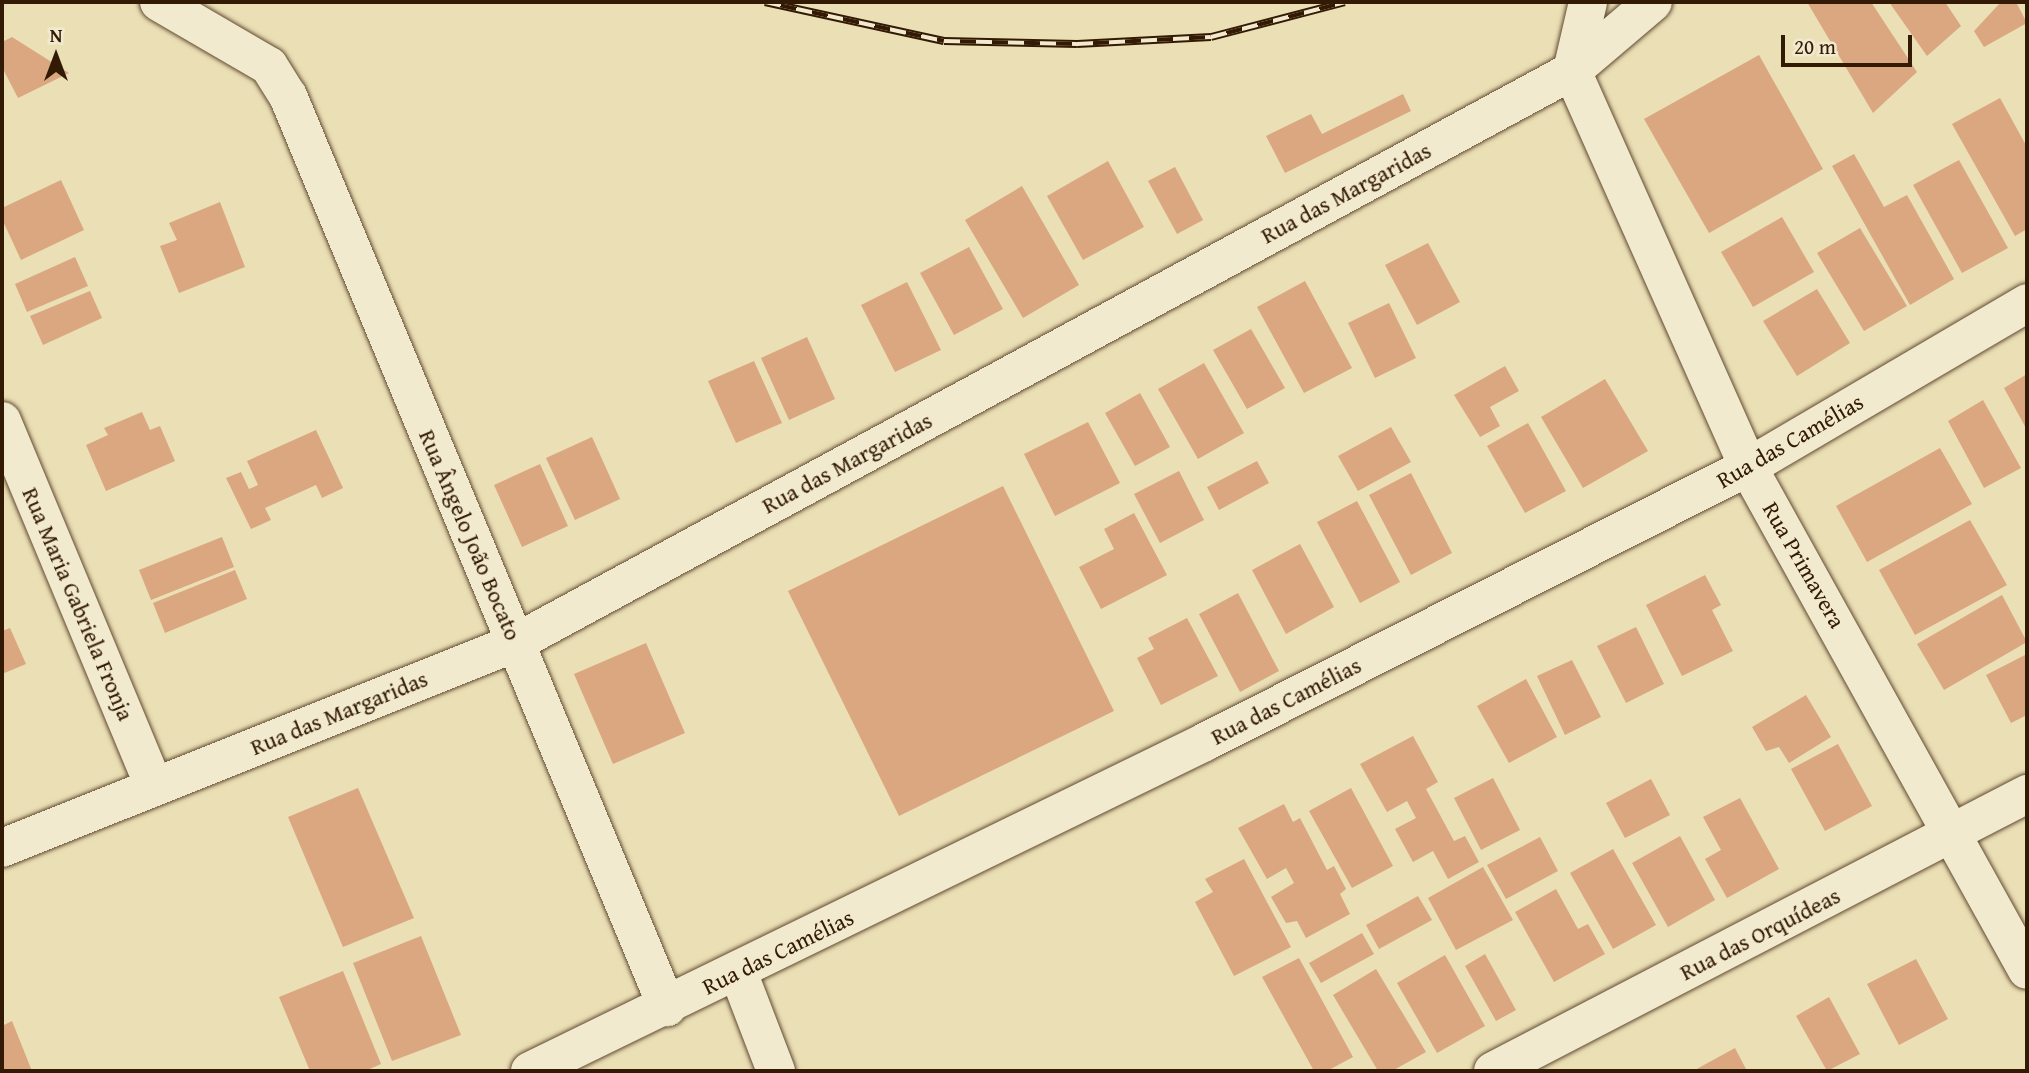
<!DOCTYPE html>
<html>
<head>
<meta charset="utf-8">
<style>
  body { margin:0 }
  #map { position:relative; width:2029px; height:1073px; overflow:hidden; background:#ebdfb5; font-family:"Gentium Book Plus",serif }
  div>[style] { position:absolute }
  .building>* { inset:0; background:#daa780 }
  .roads { filter:drop-shadow(0 0 2px #614b31) drop-shadow(0 0 2px #614b31) }
  .minor>* { height:38px; margin:-19px; padding:0 19px; transform-origin:19px; border-radius:19px; background:#f2eacf }
  .rail>* { height:8px; margin-top:-4px; transform-origin:0; background:repeating-linear-gradient(90deg,#f2eacf 0 16px,#331a05 0 32px); box-sizing:border-box; border-block:2px solid #331a05 }
  span { translate:-50% -50%; white-space:nowrap; text-align:center; line-height:1.15; -webkit-text-stroke:5px #f2eacf; paint-order:stroke }
  .street-label { font-size:23px; color:#331a05 }
  .frame { position:absolute; inset:0; border:4px solid #331a05; pointer-events:none }
  .north { position:absolute; left:21px; top:21px; width:70px; height:70px; -webkit-text-stroke:5px #f2eacf; paint-order:stroke; rotate:0deg; font-size:19px; font-weight:700; line-height:28px; text-align:center; color:#331a05 }
  .north::after { content:''; display:block; margin:auto; width:24px; height:32px; background:#331a05; clip-path:polygon(50% 0,100% 100%,50% 72%,0 100%) }
  .scale { position:absolute; left:1781px; top:35px; width:131px; height:32px; box-sizing:border-box; border:4px solid #331a05; border-top:0; padding-left:9px; font-size:21px; line-height:24px; white-space:nowrap; color:#331a05; -webkit-text-stroke:5px #f2eacf; paint-order:stroke }
</style>
</head>
<body>
<div id="map">
  <div class="building">
    <i style="clip-path:polygon(1807px 2px,1871px 2px,1917px 72px,1873px 113px)"></i>
    <i style="clip-path:polygon(1889px 2px,1945px 2px,1961px 26px,1927px 56px)"></i>
    <i style="clip-path:polygon(2001px 2px,2016px 2px,2027px 23px,1984px 47px,1974px 31px)"></i>
    <i style="clip-path:polygon(12px 37px,69px 73px,18px 98px,2px 67px,2px 42px)"></i>
    <i style="clip-path:polygon(1759px 55px,1823px 169px,1709px 233px,1644px 119px)"></i>
    <i style="clip-path:polygon(1403px 94px,1411px 111px,1285px 173px,1266px 136px,1311px 114px,1322px 134px)"></i>
    <i style="clip-path:polygon(2000px 98px,2027px 147px,2027px 229px,2015px 236px,1952px 124px)"></i>
    <i style="clip-path:polygon(1854px 154px,1884px 207px,1907px 195px,1954px 279px,1910px 305px,1832px 166px)"></i>
    <i style="clip-path:polygon(1959px 160px,2008px 248px,1962px 273px,1913px 185px)"></i>
    <i style="clip-path:polygon(1108px 161px,1144px 227px,1083px 260px,1047px 196px)"></i>
    <i style="clip-path:polygon(1175px 167px,1203px 220px,1177px 234px,1148px 181px)"></i>
    <i style="clip-path:polygon(61px 180px,84px 230px,21px 260px,2px 219px,2px 208px)"></i>
    <i style="clip-path:polygon(1022px 186px,1079px 285px,1023px 318px,965px 220px)"></i>
    <i style="clip-path:polygon(220px 202px,245px 267px,179px 293px,160px 246px,177px 240px,169px 223px)"></i>
    <i style="clip-path:polygon(1782px 217px,1814px 272px,1753px 307px,1721px 252px)"></i>
    <i style="clip-path:polygon(1860px 228px,1907px 306px,1864px 331px,1817px 253px)"></i>
    <i style="clip-path:polygon(1428px 243px,1460px 302px,1417px 325px,1385px 265px)"></i>
    <i style="clip-path:polygon(969px 247px,1003px 309px,954px 335px,920px 273px)"></i>
    <i style="clip-path:polygon(75px 257px,88px 286px,27px 312px,15px 284px)"></i>
    <i style="clip-path:polygon(1305px 281px,1352px 368px,1304px 393px,1257px 307px)"></i>
    <i style="clip-path:polygon(907px 282px,941px 350px,895px 372px,861px 305px)"></i>
    <i style="clip-path:polygon(1817px 289px,1850px 343px,1797px 376px,1763px 321px)"></i>
    <i style="clip-path:polygon(90px 291px,102px 318px,43px 345px,30px 316px)"></i>
    <i style="clip-path:polygon(1389px 303px,1416px 358px,1375px 378px,1348px 323px)"></i>
    <i style="clip-path:polygon(1251px 329px,1285px 388px,1247px 409px,1213px 350px)"></i>
    <i style="clip-path:polygon(807px 337px,835px 399px,789px 420px,761px 358px)"></i>
    <i style="clip-path:polygon(754px 361px,782px 423px,736px 443px,708px 381px)"></i>
    <i style="clip-path:polygon(1204px 363px,1244px 433px,1198px 459px,1158px 389px)"></i>
    <i style="clip-path:polygon(1505px 366px,1519px 391px,1490px 407px,1500px 426px,1480px 437px,1454px 395px)"></i>
    <i style="clip-path:polygon(2027px 374px,2027px 430px,2004px 388px)"></i>
    <i style="clip-path:polygon(1605px 379px,1648px 451px,1583px 488px,1541px 417px)"></i>
    <i style="clip-path:polygon(1140px 393px,1170px 447px,1135px 466px,1105px 413px)"></i>
    <i style="clip-path:polygon(1983px 400px,2021px 468px,1984px 488px,1948px 421px)"></i>
    <i style="clip-path:polygon(142px 412px,150px 430px,160px 426px,175px 461px,106px 491px,86px 445px,108px 435px,104px 428px)"></i>
    <i style="clip-path:polygon(1088px 422px,1120px 483px,1055px 516px,1024px 454px)"></i>
    <i style="clip-path:polygon(1528px 423px,1566px 491px,1525px 513px,1487px 446px)"></i>
    <i style="clip-path:polygon(1391px 427px,1411px 462px,1358px 491px,1338px 456px)"></i>
    <i style="clip-path:polygon(316px 430px,343px 488px,322px 498px,316px 485px,265px 508px,271px 520px,251px 529px,226px 478px,241px 472px,249px 489px,258px 485px,247px 461px)"></i>
    <i style="clip-path:polygon(592px 437px,620px 499px,575px 520px,546px 458px)"></i>
    <i style="clip-path:polygon(1940px 448px,1972px 504px,1867px 562px,1836px 506px)"></i>
    <i style="clip-path:polygon(1257px 461px,1269px 483px,1219px 510px,1207px 487px)"></i>
    <i style="clip-path:polygon(540px 464px,568px 526px,522px 547px,494px 485px)"></i>
    <i style="clip-path:polygon(1179px 471px,1204px 520px,1160px 543px,1134px 494px)"></i>
    <i style="clip-path:polygon(1411px 473px,1452px 553px,1411px 575px,1369px 495px)"></i>
    <i style="clip-path:polygon(1003px 486px,1114px 711px,899px 816px,788px 591px)"></i>
    <i style="clip-path:polygon(1357px 501px,1400px 582px,1360px 603px,1317px 522px)"></i>
    <i style="clip-path:polygon(1134px 513px,1167px 575px,1101px 609px,1079px 567px,1114px 549px,1104px 529px)"></i>
    <i style="clip-path:polygon(1970px 520px,2007px 585px,1915px 635px,1879px 570px)"></i>
    <i style="clip-path:polygon(222px 537px,234px 567px,151px 600px,139px 570px)"></i>
    <i style="clip-path:polygon(1300px 544px,1334px 607px,1286px 634px,1252px 570px)"></i>
    <i style="clip-path:polygon(235px 570px,247px 599px,165px 633px,153px 603px)"></i>
    <i style="clip-path:polygon(1705px 575px,1721px 605px,1712px 610px,1733px 651px,1682px 676px,1646px 605px)"></i>
    <i style="clip-path:polygon(1238px 593px,1279px 671px,1240px 692px,1199px 614px)"></i>
    <i style="clip-path:polygon(2002px 595px,2027px 642px,1944px 690px,1917px 644px)"></i>
    <i style="clip-path:polygon(1187px 618px,1218px 676px,1161px 705px,1137px 658px,1154px 649px,1148px 638px)"></i>
    <i style="clip-path:polygon(1636px 627px,1664px 684px,1626px 703px,1597px 646px)"></i>
    <i style="clip-path:polygon(10px 628px,26px 664px,2px 674px,2px 631px)"></i>
    <i style="clip-path:polygon(646px 643px,685px 733px,613px 764px,574px 674px)"></i>
    <i style="clip-path:polygon(2027px 654px,2027px 715px,2011px 723px,1986px 675px)"></i>
    <i style="clip-path:polygon(1572px 660px,1601px 717px,1565px 735px,1537px 676px)"></i>
    <i style="clip-path:polygon(1526px 679px,1557px 737px,1509px 763px,1477px 706px)"></i>
    <i style="clip-path:polygon(1806px 695px,1831px 737px,1789px 763px,1779px 747px,1766px 751px,1752px 727px)"></i>
    <i style="clip-path:polygon(1413px 736px,1438px 782px,1426px 789px,1454px 841px,1465px 836px,1479px 862px,1448px 879px,1433px 851px,1413px 862px,1395px 829px,1416px 818px,1407px 801px,1387px 812px,1360px 764px)"></i>
    <i style="clip-path:polygon(1838px 744px,1872px 806px,1825px 831px,1791px 769px)"></i>
    <i style="clip-path:polygon(1493px 778px,1520px 830px,1481px 850px,1454px 798px)"></i>
    <i style="clip-path:polygon(1651px 779px,1670px 815px,1625px 838px,1606px 803px)"></i>
    <i style="clip-path:polygon(358px 788px,414px 918px,343px 947px,288px 817px)"></i>
    <i style="clip-path:polygon(1351px 788px,1393px 866px,1352px 888px,1309px 811px)"></i>
    <i style="clip-path:polygon(1740px 798px,1779px 869px,1727px 898px,1705px 859px,1721px 850px,1703px 817px)"></i>
    <i style="clip-path:polygon(1284px 804px,1293px 822px,1300px 818px,1327px 870px,1334px 866px,1346px 889px,1340px 894px,1350px 914px,1306px 938px,1297px 921px,1286px 923px,1271px 897px,1294px 883px,1286px 868px,1267px 879px,1238px 828px)"></i>
    <i style="clip-path:polygon(1680px 836px,1715px 900px,1668px 927px,1632px 863px)"></i>
    <i style="clip-path:polygon(1540px 837px,1558px 871px,1506px 899px,1487px 865px)"></i>
    <i style="clip-path:polygon(1613px 849px,1656px 925px,1613px 949px,1570px 873px)"></i>
    <i style="clip-path:polygon(1244px 859px,1291px 947px,1234px 976px,1195px 902px,1213px 892px,1205px 879px)"></i>
    <i style="clip-path:polygon(1483px 867px,1513px 920px,1456px 950px,1428px 898px)"></i>
    <i style="clip-path:polygon(1556px 889px,1578px 929px,1588px 924px,1605px 954px,1554px 982px,1515px 912px)"></i>
    <i style="clip-path:polygon(1418px 896px,1432px 920px,1379px 949px,1366px 925px)"></i>
    <i style="clip-path:polygon(1362px 933px,1374px 954px,1321px 983px,1309px 963px)"></i>
    <i style="clip-path:polygon(421px 936px,461px 1035px,392px 1061px,353px 963px)"></i>
    <i style="clip-path:polygon(1485px 954px,1516px 1010px,1496px 1021px,1465px 966px)"></i>
    <i style="clip-path:polygon(1445px 955px,1485px 1026px,1437px 1053px,1397px 983px)"></i>
    <i style="clip-path:polygon(1299px 958px,1353px 1057px,1327px 1071px,1314px 1071px,1262px 977px)"></i>
    <i style="clip-path:polygon(1916px 959px,1948px 1019px,1899px 1045px,1867px 984px)"></i>
    <i style="clip-path:polygon(1376px 969px,1426px 1052px,1392px 1071px,1378px 1071px,1333px 995px)"></i>
    <i style="clip-path:polygon(343px 971px,381px 1064px,365px 1071px,310px 1071px,279px 997px)"></i>
    <i style="clip-path:polygon(1829px 997px,1860px 1054px,1827px 1071px,1796px 1016px)"></i>
    <i style="clip-path:polygon(12px 1021px,32px 1071px,2px 1071px,2px 1026px)"></i>
    <i style="clip-path:polygon(1735px 1048px,1747px 1071px,1693px 1071px)"></i>
  </div>
  <div class="roads">
    <div class="minor">
      <i style="left:159px;top:2px;width:127px;rotate:30.2deg"></i>
      <i style="left:269px;top:66px;width:36px;rotate:58deg"></i>
      <i style="left:288px;top:96px;width:987px;rotate:67.41deg"></i>
      <i style="left:1572px;top:71px;width:433px;rotate:66deg"></i>
      <i style="left:1748px;top:467px;width:575px;rotate:60.98deg"></i>
      <i style="left:1572px;top:71px;width:71px;rotate:-76.9deg"></i>
      <i style="left:2px;top:421px;width:396px;rotate:67.4deg"></i>
      <i style="left:2px;top:848px;width:552px;rotate:-21.78deg"></i>
      <i style="left:515px;top:643px;width:1202px;rotate:-28.42deg"></i>
      <i style="left:1572px;top:71px;width:106px;rotate:-40.4deg"></i>
      <i style="left:738px;top:972px;width:106px;rotate:69deg"></i>
      <i style="left:530px;top:1071px;width:751px;rotate:-25.98deg"></i>
      <i style="left:1205px;top:742px;width:609px;rotate:-26.86deg"></i>
      <i style="left:1748px;top:467px;width:324px;rotate:-30.4deg"></i>
      <i style="left:1493px;top:1071px;width:602px;rotate:-27.42deg"></i>
    </div>
  </div>
  <div class="rail">
    <i style="left:765px;top:2px;width:183px;rotate:12.3deg"></i>
    <i style="left:944px;top:41px;width:133px;rotate:1.3deg"></i>
    <i style="left:1077px;top:44px;width:134px;rotate:-3deg"></i>
    <i style="left:1211px;top:37px;width:138px;rotate:-14.6deg"></i>
  </div>
  <div class="street-label">
    <span style="left:1346px;top:193px;rotate:-28deg">Rua das Margaridas</span>
    <span style="left:1790px;top:441px;rotate:-30deg">Rua das Camélias</span>
    <span style="left:847px;top:463px;rotate:-28deg">Rua das Margaridas</span>
    <span style="left:470px;top:535px;rotate:67deg">Rua Ângelo João Bocato</span>
    <span style="left:1804px;top:565px;rotate:60deg">Rua Primavera</span>
    <span style="left:78px;top:604px;rotate:67deg">Rua Maria Gabriela Fronja</span>
    <span style="left:1286px;top:701px;rotate:-27deg">Rua das Camélias</span>
    <span style="left:339px;top:713px;rotate:-22deg">Rua das Margaridas</span>
    <span style="left:1760px;top:934px;rotate:-27deg">Rua das Orquídeas</span>
    <span style="left:778px;top:952px;rotate:-26deg">Rua das Camélias</span>
  </div>
  <div class="frame"></div>
  <div class="north">N</div>
  <div class="scale">20 m</div>
</div>
</body>
</html>
